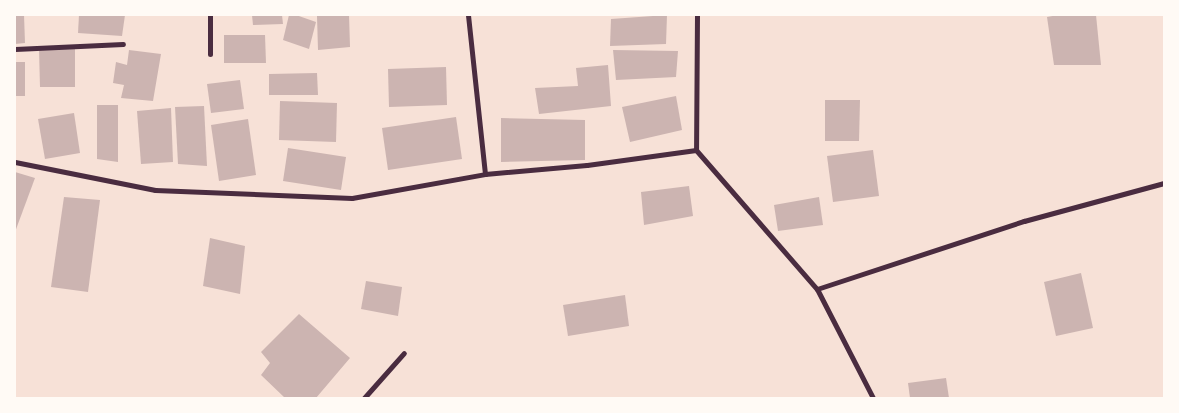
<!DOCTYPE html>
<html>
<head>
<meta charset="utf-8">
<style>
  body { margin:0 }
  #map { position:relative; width:1179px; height:413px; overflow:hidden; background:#f7e1d7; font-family:Poppins,sans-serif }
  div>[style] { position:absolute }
  .building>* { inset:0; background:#ccb4b1 }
  .minor>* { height:5px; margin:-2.5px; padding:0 2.5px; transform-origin:2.5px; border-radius:2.5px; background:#4a2c40 }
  span { translate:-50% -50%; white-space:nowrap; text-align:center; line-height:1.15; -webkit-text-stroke:4px #fffaf5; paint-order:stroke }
  .frame { position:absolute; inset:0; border:16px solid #fffaf5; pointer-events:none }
</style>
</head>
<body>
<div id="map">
  <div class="building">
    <i style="clip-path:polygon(15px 15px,24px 15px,25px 43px,15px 44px)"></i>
    <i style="clip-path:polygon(79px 15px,125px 15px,122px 36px,78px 33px)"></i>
    <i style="clip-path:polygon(252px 15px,282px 15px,283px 24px,253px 25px)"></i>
    <i style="clip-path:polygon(289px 15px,296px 15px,316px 22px,309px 49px,283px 40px)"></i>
    <i style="clip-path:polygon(349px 15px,350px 47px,318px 50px,317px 16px)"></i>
    <i style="clip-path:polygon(667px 15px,666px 44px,610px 46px,611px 19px)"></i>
    <i style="clip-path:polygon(1058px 15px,1096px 15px,1101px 65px,1054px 65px,1047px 17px)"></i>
    <i style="clip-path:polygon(224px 35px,265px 35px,266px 63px,224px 63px)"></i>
    <i style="clip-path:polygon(39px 49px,75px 49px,75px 87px,40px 87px)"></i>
    <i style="clip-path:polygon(129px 50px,161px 54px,153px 101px,121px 98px,124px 85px,113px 83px,116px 62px,127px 65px)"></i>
    <i style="clip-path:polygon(613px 50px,678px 51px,676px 77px,616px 80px)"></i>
    <i style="clip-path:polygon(15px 62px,25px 62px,25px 96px,15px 96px)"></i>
    <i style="clip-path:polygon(608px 65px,611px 106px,539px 114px,535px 88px,578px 86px,576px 68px)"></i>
    <i style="clip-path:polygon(446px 67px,447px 105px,389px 107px,388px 69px)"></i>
    <i style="clip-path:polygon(317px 73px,318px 95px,269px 95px,269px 74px)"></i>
    <i style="clip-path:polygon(240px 80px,244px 109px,211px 113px,207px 84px)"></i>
    <i style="clip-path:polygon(676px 96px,682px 130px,630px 142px,622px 107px)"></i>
    <i style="clip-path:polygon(825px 100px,860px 100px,859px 141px,825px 141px)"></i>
    <i style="clip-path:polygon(280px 101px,337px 103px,336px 142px,279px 140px)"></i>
    <i style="clip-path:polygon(97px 105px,118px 105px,118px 162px,97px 159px)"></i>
    <i style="clip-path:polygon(204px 106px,207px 166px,178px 164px,175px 107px)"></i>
    <i style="clip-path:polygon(171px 108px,173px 162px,141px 164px,137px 111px)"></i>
    <i style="clip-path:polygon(74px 113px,80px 153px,45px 159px,38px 119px)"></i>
    <i style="clip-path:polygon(456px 117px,462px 159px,388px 170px,382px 128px)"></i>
    <i style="clip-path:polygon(501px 118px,585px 120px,585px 160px,501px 162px)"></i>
    <i style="clip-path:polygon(248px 119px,256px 175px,219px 181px,211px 125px)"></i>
    <i style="clip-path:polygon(288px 148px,346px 157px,341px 190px,283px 181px)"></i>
    <i style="clip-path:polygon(873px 150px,879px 196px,833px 202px,827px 156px)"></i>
    <i style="clip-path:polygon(15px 172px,35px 178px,15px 232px)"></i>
    <i style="clip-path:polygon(689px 186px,693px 216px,644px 225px,641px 192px)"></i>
    <i style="clip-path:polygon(64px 197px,100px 200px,88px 292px,51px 287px)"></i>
    <i style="clip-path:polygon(819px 197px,823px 225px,778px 231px,774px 205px)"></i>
    <i style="clip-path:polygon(210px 238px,245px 246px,240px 294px,203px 286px)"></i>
    <i style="clip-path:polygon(1081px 273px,1093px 328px,1056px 336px,1044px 282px)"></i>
    <i style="clip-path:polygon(366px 281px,402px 287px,398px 316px,361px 309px)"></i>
    <i style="clip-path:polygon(625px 295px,629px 326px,568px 336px,563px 305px)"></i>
    <i style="clip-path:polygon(299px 314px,350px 358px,316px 398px,285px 398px,261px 375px,270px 363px,261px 352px)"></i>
    <i style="clip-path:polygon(946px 378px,949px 398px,910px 398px,908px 383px)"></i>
  </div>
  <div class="minor">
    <i style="left:210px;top:15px;width:39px;rotate:90deg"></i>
    <i style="left:468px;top:15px;width:160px;rotate:83.9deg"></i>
    <i style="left:697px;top:15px;width:135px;rotate:90.4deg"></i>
    <i style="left:696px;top:150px;width:184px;rotate:49deg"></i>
    <i style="left:817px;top:289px;width:123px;rotate:62.8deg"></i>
    <i style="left:15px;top:49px;width:108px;rotate:-2.7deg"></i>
    <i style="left:15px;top:162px;width:143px;rotate:11.3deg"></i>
    <i style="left:155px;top:190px;width:197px;rotate:2.3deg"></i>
    <i style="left:352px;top:198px;width:135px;rotate:-10.2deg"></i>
    <i style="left:485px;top:174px;width:102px;rotate:-5deg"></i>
    <i style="left:587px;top:165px;width:110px;rotate:-7.8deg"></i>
    <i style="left:817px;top:289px;width:218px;rotate:-18.2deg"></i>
    <i style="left:1024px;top:221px;width:145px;rotate:-15.2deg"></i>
    <i style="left:364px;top:398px;width:60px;rotate:-48.4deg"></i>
  </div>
  <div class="frame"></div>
</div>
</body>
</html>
